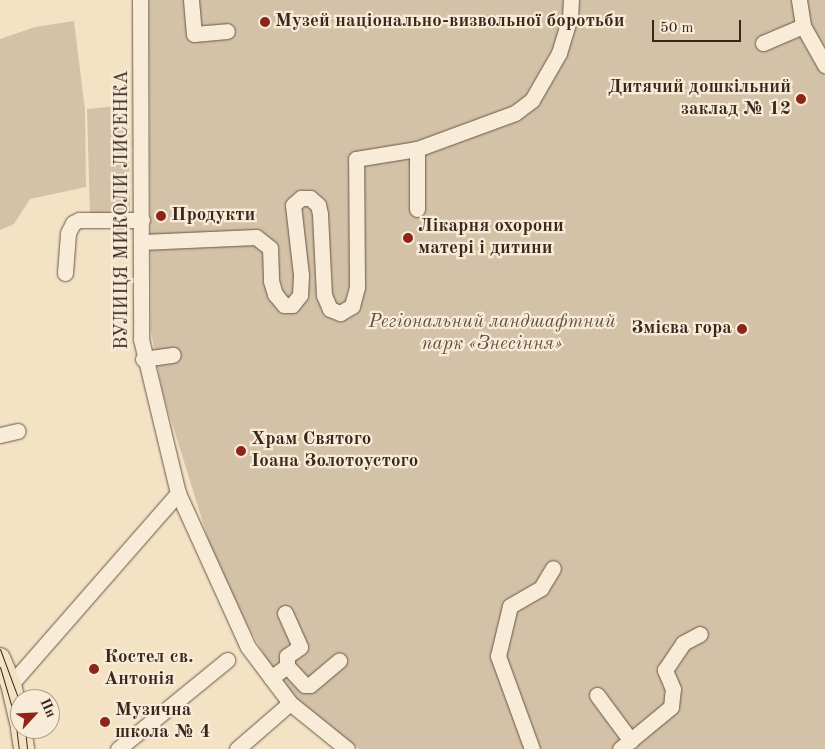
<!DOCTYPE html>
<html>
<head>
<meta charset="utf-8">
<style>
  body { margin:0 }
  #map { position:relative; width:825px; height:749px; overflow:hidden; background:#f4e2c5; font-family:"Old Standard TT",serif }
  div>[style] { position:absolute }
  .green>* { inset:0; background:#d4c2a8 }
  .roads { filter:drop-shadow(0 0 1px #685646) drop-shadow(0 0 1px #685646) }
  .minor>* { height:15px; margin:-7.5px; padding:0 7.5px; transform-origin:7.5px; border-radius:7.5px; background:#f8ecd9 }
  .major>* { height:20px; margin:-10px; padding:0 10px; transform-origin:10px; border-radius:10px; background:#f4e2c5 }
  .tram>* { height:1px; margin:-0.5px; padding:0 0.5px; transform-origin:0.5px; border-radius:0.5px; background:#39271c }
  .dots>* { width:14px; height:14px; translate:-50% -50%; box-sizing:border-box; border:2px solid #f8ecd9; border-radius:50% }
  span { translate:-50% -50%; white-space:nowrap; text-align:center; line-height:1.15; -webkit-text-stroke:4.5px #f8ecd9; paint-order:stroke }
  .poi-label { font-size:19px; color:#39271c; font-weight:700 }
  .left { translate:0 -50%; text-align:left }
  .right { translate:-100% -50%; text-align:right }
  .street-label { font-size:19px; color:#39271c }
  .park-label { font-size:19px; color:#604e3f; font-style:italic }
  .north { position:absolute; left:10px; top:689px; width:50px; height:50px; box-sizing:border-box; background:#f8ecd9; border:1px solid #ac9d8d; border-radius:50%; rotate:65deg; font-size:14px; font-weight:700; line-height:20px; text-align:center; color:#39271c }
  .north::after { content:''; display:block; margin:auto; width:18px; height:22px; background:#8f2418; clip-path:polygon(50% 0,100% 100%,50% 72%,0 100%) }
  .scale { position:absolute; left:652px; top:20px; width:89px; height:22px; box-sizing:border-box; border:2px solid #39271c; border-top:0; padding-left:6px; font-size:15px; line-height:18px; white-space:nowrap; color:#39271c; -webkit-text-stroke:4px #f8ecd9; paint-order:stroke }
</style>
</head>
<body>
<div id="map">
  <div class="green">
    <i style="clip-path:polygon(149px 0,825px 0,825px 749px,359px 749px,294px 698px,266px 658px,245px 621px,209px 542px,163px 394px,151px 332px)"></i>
    <i style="clip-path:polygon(74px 21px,85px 110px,86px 187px,30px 199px,14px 224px,0 230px,0 39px,35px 27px)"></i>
    <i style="clip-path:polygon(128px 105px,130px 215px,90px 215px,87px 109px)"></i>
  </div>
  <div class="roads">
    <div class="minor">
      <i style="left:140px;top:0;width:339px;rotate:89.8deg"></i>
      <i style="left:141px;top:339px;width:158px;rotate:76.5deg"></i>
      <i style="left:178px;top:493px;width:169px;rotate:65.6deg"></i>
      <i style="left:248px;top:647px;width:70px;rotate:53.1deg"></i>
      <i style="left:290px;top:703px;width:73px;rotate:38.9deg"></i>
      <i style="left:191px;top:0;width:34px;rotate:85deg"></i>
      <i style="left:194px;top:34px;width:33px;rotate:-5deg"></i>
      <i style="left:799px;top:0;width:26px;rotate:81deg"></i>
      <i style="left:803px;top:26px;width:45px;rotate:60.6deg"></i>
      <i style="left:763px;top:43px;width:43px;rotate:-23deg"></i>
      <i style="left:417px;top:209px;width:60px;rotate:-90deg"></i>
      <i style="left:417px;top:149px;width:104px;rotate:-20.2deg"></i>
      <i style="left:515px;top:113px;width:21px;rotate:-37deg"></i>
      <i style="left:532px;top:100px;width:54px;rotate:-60.1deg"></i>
      <i style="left:559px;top:53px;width:37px;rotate:-73deg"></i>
      <i style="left:570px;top:18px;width:18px;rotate:-87deg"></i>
      <i style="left:142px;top:242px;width:114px;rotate:-2.5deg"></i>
      <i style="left:256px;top:237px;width:18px;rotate:38deg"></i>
      <i style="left:270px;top:248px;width:33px;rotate:88deg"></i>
      <i style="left:271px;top:281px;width:14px;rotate:73deg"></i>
      <i style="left:275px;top:294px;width:14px;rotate:51deg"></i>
      <i style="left:284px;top:305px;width:8px"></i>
      <i style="left:292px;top:305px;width:13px;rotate:-51deg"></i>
      <i style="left:300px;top:295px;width:20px;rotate:-87deg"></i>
      <i style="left:301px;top:275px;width:70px;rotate:-96.5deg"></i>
      <i style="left:293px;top:205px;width:11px;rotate:-41deg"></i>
      <i style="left:301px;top:198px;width:9px"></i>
      <i style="left:310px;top:198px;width:11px;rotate:41deg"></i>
      <i style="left:318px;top:205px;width:9px;rotate:77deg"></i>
      <i style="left:320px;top:214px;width:81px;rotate:87.2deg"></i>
      <i style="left:324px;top:295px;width:15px;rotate:67deg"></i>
      <i style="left:330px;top:309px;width:11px;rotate:22deg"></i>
      <i style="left:340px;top:313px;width:14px;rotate:-30deg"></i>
      <i style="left:352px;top:306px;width:20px;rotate:-75deg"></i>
      <i style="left:357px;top:287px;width:128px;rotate:-90.4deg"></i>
      <i style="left:356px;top:159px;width:62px;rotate:-9.3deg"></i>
      <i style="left:65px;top:273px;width:40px;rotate:-85.7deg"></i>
      <i style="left:68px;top:233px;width:11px;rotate:-63deg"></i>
      <i style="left:73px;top:223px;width:7px;rotate:-27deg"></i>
      <i style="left:79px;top:220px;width:63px"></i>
      <i style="left:143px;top:359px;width:30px;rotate:-8deg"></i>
      <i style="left:0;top:435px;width:18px;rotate:-13deg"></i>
      <i style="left:285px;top:613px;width:37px;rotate:66deg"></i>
      <i style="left:300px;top:647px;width:16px;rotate:145deg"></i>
      <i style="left:287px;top:656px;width:10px;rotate:90deg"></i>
      <i style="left:271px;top:678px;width:20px;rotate:-37deg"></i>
      <i style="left:287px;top:666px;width:26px;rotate:47deg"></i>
      <i style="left:305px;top:685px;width:5px"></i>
      <i style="left:310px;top:685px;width:38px;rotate:-40deg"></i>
      <i style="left:11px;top:684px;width:254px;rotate:-48.8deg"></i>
      <i style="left:597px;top:695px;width:57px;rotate:53.5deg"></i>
      <i style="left:118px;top:749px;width:141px;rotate:-39.2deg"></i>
      <i style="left:237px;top:749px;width:70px;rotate:-41deg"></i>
      <i style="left:532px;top:749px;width:99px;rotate:-110.1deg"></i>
      <i style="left:498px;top:656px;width:51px;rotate:-76.5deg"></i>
      <i style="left:510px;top:606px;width:36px;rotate:-30deg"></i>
      <i style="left:541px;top:588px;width:23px;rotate:-59deg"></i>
      <i style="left:620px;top:749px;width:66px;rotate:-39.5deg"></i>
      <i style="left:671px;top:707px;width:18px;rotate:-84deg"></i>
      <i style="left:673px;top:689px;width:21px;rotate:-113deg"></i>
      <i style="left:665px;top:670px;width:32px;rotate:-56deg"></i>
      <i style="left:683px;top:643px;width:19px;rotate:-28deg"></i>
    </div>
    <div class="major">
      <i style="left:0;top:658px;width:28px;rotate:67deg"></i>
      <i style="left:11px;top:684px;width:40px;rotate:77deg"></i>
      <i style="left:21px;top:729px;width:20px;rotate:81deg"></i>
    </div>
  </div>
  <div class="tram">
    <i style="left:0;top:649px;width:58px;rotate:69.7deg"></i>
    <i style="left:0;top:667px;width:53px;rotate:73.6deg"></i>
    <i style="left:15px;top:718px;width:31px;rotate:83deg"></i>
    <i style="left:25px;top:729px;width:20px;rotate:84deg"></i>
  </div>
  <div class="dots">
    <i style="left:265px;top:22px;background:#8f2418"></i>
    <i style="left:801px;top:99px;background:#8f2418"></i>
    <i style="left:161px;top:216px;background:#8f2418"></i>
    <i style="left:408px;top:238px;background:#8f2418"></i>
    <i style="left:742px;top:329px;background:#8f2418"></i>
    <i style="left:241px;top:451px;background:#8f2418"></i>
    <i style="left:94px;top:669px;background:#8f2418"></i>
    <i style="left:105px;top:722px;background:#8f2418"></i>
  </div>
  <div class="poi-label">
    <span class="left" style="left:275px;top:22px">Музей національно-визвольної боротьби</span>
    <span class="right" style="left:791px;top:99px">Дитячий дошкільний<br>заклад № 12</span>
    <span class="left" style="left:171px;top:216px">Продукти</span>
    <span class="left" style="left:418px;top:238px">Лікарня охорони<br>матері і дитини</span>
    <span class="right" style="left:732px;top:329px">Змієва гора</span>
    <span class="left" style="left:251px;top:451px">Храм Святого<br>Іоана Золотоустого</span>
    <span class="left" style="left:104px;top:669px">Костел св.<br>Антонія</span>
    <span class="left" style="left:115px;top:722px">Музична<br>школа № 4</span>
  </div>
  <div class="street-label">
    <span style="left:123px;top:210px;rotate:-90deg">ВУЛИЦЯ МИКОЛИ ЛИСЕНКА</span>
  </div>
  <div class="park-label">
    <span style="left:492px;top:334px">Регіональний ландшафтний<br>парк «Знесіння»</span>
  </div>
  <div class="north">Пн</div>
  <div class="scale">50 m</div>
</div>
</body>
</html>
